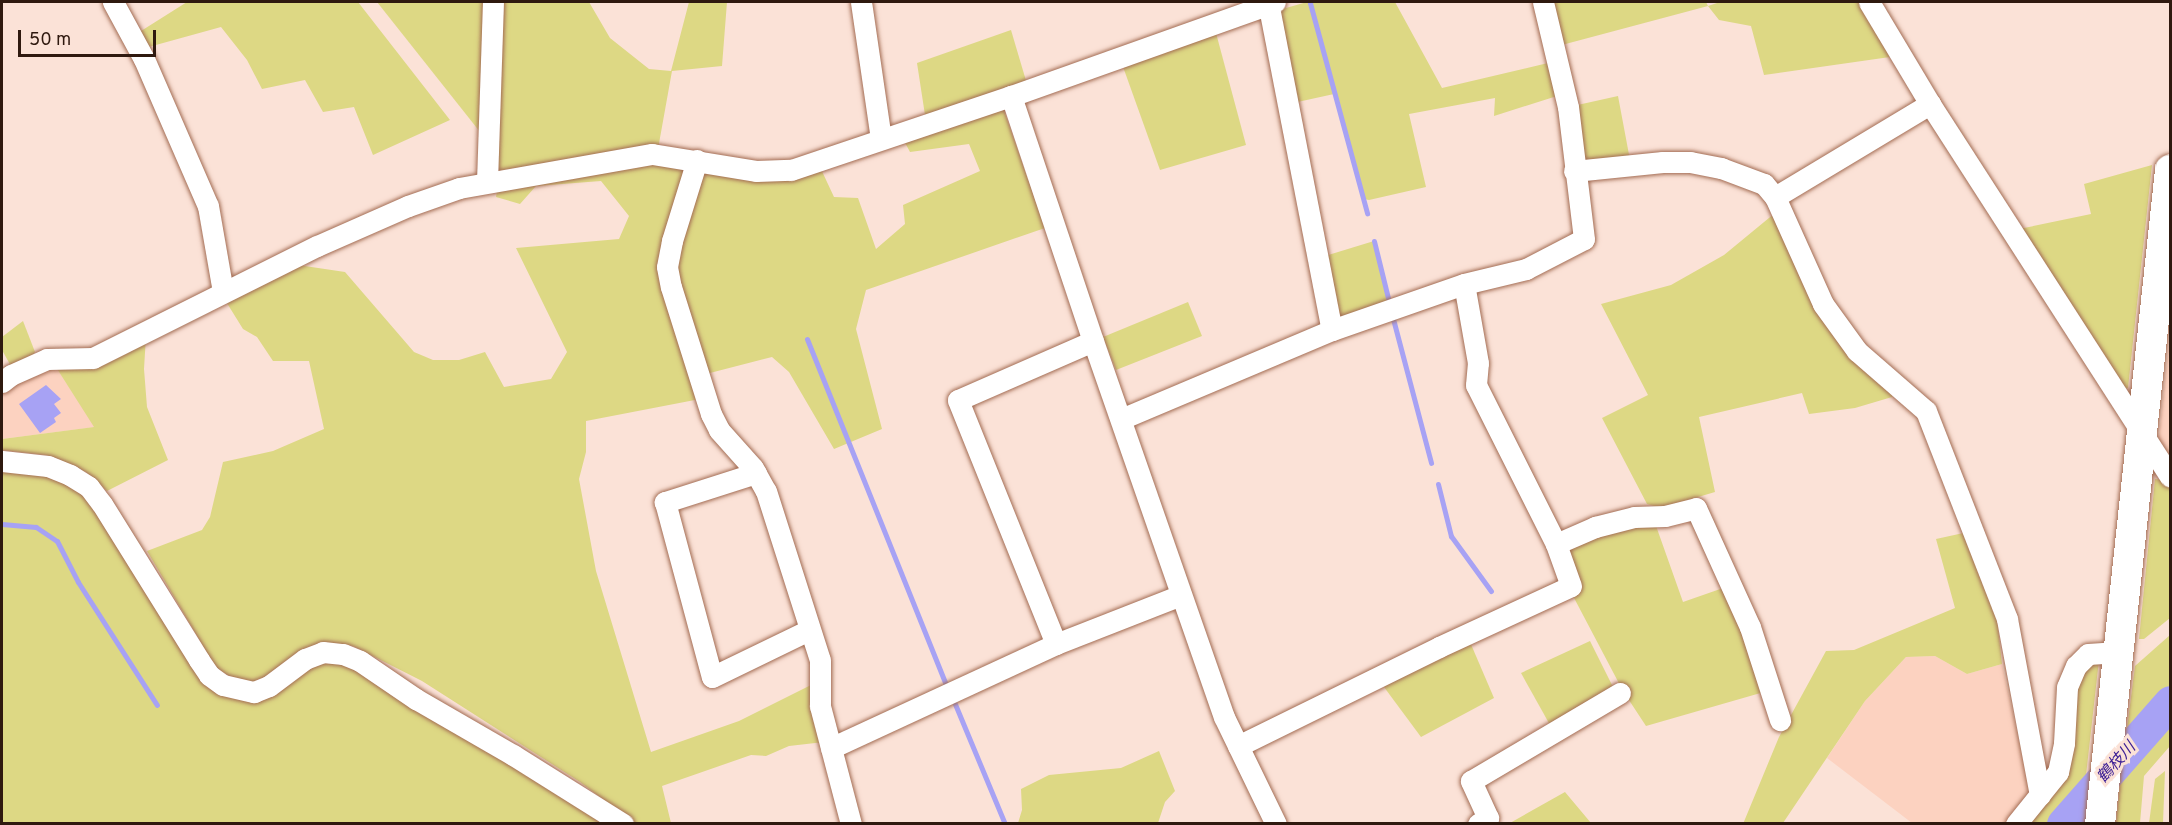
<!DOCTYPE html>
<html>
<head>
<meta charset="utf-8">
<style>
  body { margin:0 }
  #map { position:relative; width:2172px; height:825px; overflow:hidden; background:#fbe2d7; font-family:Overpass,"Noto Sans JP",sans-serif }
  div>[style] { position:absolute }
  .built>* { inset:0; background:#fcd2c0 }
  .green>* { inset:0; background:#ddd884 }
  .water>* { inset:0; background:#a7a2f4 }
  .stream>* { height:5px; margin:-2.5px; padding:0 2.5px; transform-origin:2.5px; border-radius:2.5px; background:#a7a2f4 }
  .river>* { height:33px; margin:-16.5px; padding:0 16.5px; transform-origin:16.5px; border-radius:16.5px; background:#a7a2f4 }
  .roads { filter:drop-shadow(0 0 2px #a36c53) drop-shadow(0 0 2px #a36c53) }
  .street>* { height:21px; margin:-10.5px; padding:0 10.5px; transform-origin:10.5px; border-radius:10.5px; background:#fff }
  .secondary>* { height:30px; margin:-15px; padding:0 15px; transform-origin:15px; border-radius:15px; background:#fff }
  span { translate:-50% -50%; white-space:nowrap; text-align:center; line-height:1.15; -webkit-text-stroke:6px #fbe2d7; paint-order:stroke }
  .water-label { font-size:16px; color:#3e2095; font-style:italic }
  .frame { position:absolute; inset:0; border:3px solid #2f190f; pointer-events:none }
  .scale { position:absolute; left:18px; top:30px; width:138px; height:27px; box-sizing:border-box; border:3px solid #2f190f; border-top:0; padding-left:8px; font-size:18px; line-height:21px; white-space:nowrap; color:#2f190f; -webkit-text-stroke:4px #fbe2d7; paint-order:stroke }
</style>
</head>
<body>
<div id="map">
  <div class="built">
    <i style="clip-path:polygon(2170px 332px,2170px 466px,2158px 447px)"></i>
    <i style="clip-path:polygon(54px 364px,95px 427px,2px 439px,2px 389px)"></i>
    <i style="clip-path:polygon(1935px 656px,1967px 674px,2002px 664px,2032px 800px,2011px 823px,1912px 823px,1827px 758px,1865px 701px,1906px 657px)"></i>
  </div>
  <div class="green">
    <i style="clip-path:polygon(187px 2px,358px 2px,450px 120px,373px 155px,354px 107px,323px 112px,305px 80px,262px 89px,247px 60px,221px 27px,145px 48px,141px 31px)"></i>
    <i style="clip-path:polygon(377px 2px,487px 2px,484px 137px)"></i>
    <i style="clip-path:polygon(501px 2px,589px 2px,610px 38px,649px 69px,671px 71px,689px 2px,727px 2px,722px 66px,672px 71px,658px 149px,496px 171px)"></i>
    <i style="clip-path:polygon(1307px 2px,1395px 2px,1442px 88px,1548px 63px,1557px 96px,1494px 116px,1495px 98px,1409px 114px,1426px 187px,1369px 200px,1364px 199px,1334px 94px,1293px 103px,1272px 12px)"></i>
    <i style="clip-path:polygon(1549px 2px,1706px 2px,1708px 6px,1720px 2px,1859px 2px,1890px 57px,1764px 75px,1751px 26px,1719px 20px,1708px 6px,1558px 46px)"></i>
    <i style="clip-path:polygon(1011px 30px,1027px 84px,925px 115px,917px 63px)"></i>
    <i style="clip-path:polygon(1216px 33px,1246px 145px,1160px 170px,1122px 64px)"></i>
    <i style="clip-path:polygon(1618px 96px,1630px 160px,1586px 164px,1578px 159px,1573px 106px)"></i>
    <i style="clip-path:polygon(1002px 105px,1045px 228px,866px 290px,856px 329px,882px 429px,834px 449px,789px 372px,772px 357px,706px 374px,674px 284px,680px 243px,701px 166px,820px 167px,834px 197px,858px 198px,876px 249px,905px 224px,903px 205px,980px 171px,969px 144px,910px 152px,903px 139px)"></i>
    <i style="clip-path:polygon(620px 162px,690px 166px,663px 267px,700px 399px,586px 421px,586px 452px,579px 479px,596px 571px,651px 752px,739px 721px,813px 684px,824px 742px,789px 746px,766px 756px,751px 755px,662px 786px,671px 823px,635px 823px,580px 782px,422px 681px,353px 646px,330px 643px,266px 679px,252px 683px,238px 681px,216px 668px,147px 551px,202px 530px,210px 517px,223px 462px,273px 451px,324px 429px,309px 361px,273px 361px,257px 337px,243px 329px,225px 300px,298px 265px,345px 272px,414px 352px,433px 360px,459px 360px,485px 352px,504px 387px,551px 379px,567px 352px,516px 248px,619px 239px,629px 216px,601px 181px,536px 186px,520px 204px,496px 197px,498px 186px)"></i>
    <i style="clip-path:polygon(2152px 165px,2128px 388px,2121px 388px,2019px 229px,2091px 214px,2084px 184px)"></i>
    <i style="clip-path:polygon(1775px 213px,1800px 269px,1893px 390px,1892px 397px,1855px 408px,1809px 414px,1802px 393px,1699px 417px,1715px 492px,1661px 508px,1647px 504px,1602px 418px,1648px 395px,1601px 304px,1671px 285px,1724px 255px)"></i>
    <i style="clip-path:polygon(1374px 241px,1389px 302px,1335px 322px,1325px 256px)"></i>
    <i style="clip-path:polygon(1188px 302px,1202px 336px,1116px 370px,1103px 337px)"></i>
    <i style="clip-path:polygon(23px 321px,35px 352px,31px 358px,12px 368px,2px 350px,2px 337px)"></i>
    <i style="clip-path:polygon(146px 336px,144px 369px,147px 407px,168px 460px,107px 491px,86px 472px,46px 455px,2px 450px,2px 439px,94px 427px,54px 364px)"></i>
    <i style="clip-path:polygon(2px 466px,46px 470px,87px 490px,234px 696px,319px 662px,341px 659px,613px 823px,2px 823px)"></i>
    <i style="clip-path:polygon(2155px 479px,2165px 480px,2170px 487px,2170px 618px,2144px 639px,2139px 639px)"></i>
    <i style="clip-path:polygon(1655px 523px,1683px 602px,1726px 587px,1764px 692px,1646px 726px,1623px 691px,1573px 596px,1581px 592px,1565px 554px,1572px 542px)"></i>
    <i style="clip-path:polygon(1968px 532px,1997px 618px,2002px 664px,1967px 674px,1935px 656px,1906px 657px,1865px 701px,1783px 823px,1743px 824px,1779px 737px,1826px 651px,1854px 650px,1955px 608px,1936px 539px)"></i>
    <i style="clip-path:polygon(2170px 635px,2170px 693px,2125px 744px,2135px 666px)"></i>
    <i style="clip-path:polygon(1590px 641px,1613px 687px,1550px 725px,1521px 673px)"></i>
    <i style="clip-path:polygon(1470px 642px,1494px 698px,1421px 737px,1381px 683px)"></i>
    <i style="clip-path:polygon(2099px 660px,2084px 793px,2056px 823px,2022px 824px,2050px 793px,2074px 686px,2086px 663px)"></i>
    <i style="clip-path:polygon(2170px 712px,2170px 746px,2144px 776px,2140px 823px,2116px 823px,2122px 767px)"></i>
    <i style="clip-path:polygon(1159px 751px,1175px 791px,1165px 802px,1158px 823px,1018px 823px,1022px 810px,1021px 789px,1049px 775px,1121px 768px)"></i>
    <i style="clip-path:polygon(2165px 771px,2163px 823px,2149px 823px,2155px 779px)"></i>
    <i style="clip-path:polygon(1565px 792px,1591px 823px,1509px 823px,1510px 823px)"></i>
  </div>
  <div class="water">
    <i style="clip-path:polygon(46px 385px,61px 399px,54px 404px,61px 413px,54px 418px,56px 422px,40px 433px,19px 404px)"></i>
  </div>
  <div class="stream">
    <i style="left:1310px;top:3px;width:218px;rotate:74.8deg"></i>
    <i style="left:1374px;top:241px;width:63px;rotate:76.2deg"></i>
    <i style="left:1392px;top:315px;width:153px;rotate:75.2deg"></i>
    <i style="left:807px;top:339px;width:371px;rotate:68.1deg"></i>
    <i style="left:1438px;top:484px;width:54px;rotate:76deg"></i>
    <i style="left:1451px;top:536px;width:68px;rotate:54deg"></i>
    <i style="left:2px;top:524px;width:34px;rotate:5deg"></i>
    <i style="left:36px;top:527px;width:25px;rotate:34deg"></i>
    <i style="left:57px;top:541px;width:46px;rotate:62.9deg"></i>
    <i style="left:78px;top:582px;width:146px;rotate:57.3deg"></i>
    <i style="left:955px;top:704px;width:130px;rotate:67.4deg"></i>
  </div>
  <div class="river">
    <i style="left:2063px;top:824px;width:162px;rotate:-48.7deg"></i>
  </div>
  <div class="roads">
    <div class="street">
      <i style="left:113px;top:2px;width:65px;rotate:61.5deg"></i>
      <i style="left:144px;top:59px;width:160px;rotate:66.5deg"></i>
      <i style="left:208px;top:206px;width:87px;rotate:80.1deg"></i>
      <i style="left:861px;top:2px;width:138px;rotate:81.7deg"></i>
      <i style="left:1268px;top:2px;width:334px;rotate:79deg"></i>
      <i style="left:1869px;top:2px;width:119px;rotate:59.1deg"></i>
      <i style="left:1930px;top:104px;width:443px;rotate:57.2deg"></i>
      <i style="left:1011px;top:96px;width:258px;rotate:71.5deg"></i>
      <i style="left:1093px;top:341px;width:398px;rotate:70.8deg"></i>
      <i style="left:1224px;top:717px;width:119px;rotate:64.1deg"></i>
      <i style="left:697px;top:160px;width:85px;rotate:107.2deg"></i>
      <i style="left:672px;top:241px;width:26px;rotate:101deg"></i>
      <i style="left:667px;top:267px;width:20px;rotate:79deg"></i>
      <i style="left:671px;top:287px;width:133px;rotate:72.5deg"></i>
      <i style="left:711px;top:414px;width:18px;rotate:63deg"></i>
      <i style="left:719px;top:430px;width:51px;rotate:48.2deg"></i>
      <i style="left:753px;top:468px;width:26px;rotate:61deg"></i>
      <i style="left:766px;top:491px;width:177px;rotate:72.3deg"></i>
      <i style="left:820px;top:660px;width:46px;rotate:90deg"></i>
      <i style="left:820px;top:706px;width:122px;rotate:75.3deg"></i>
      <i style="left:1574px;top:171px;width:89px;rotate:-5.8deg"></i>
      <i style="left:1663px;top:162px;width:27px"></i>
      <i style="left:1690px;top:162px;width:32px;rotate:11deg"></i>
      <i style="left:1721px;top:168px;width:46px;rotate:20.4deg"></i>
      <i style="left:1764px;top:184px;width:17px;rotate:50deg"></i>
      <i style="left:1775px;top:197px;width:117px;rotate:65.8deg"></i>
      <i style="left:1823px;top:304px;width:58px;rotate:54.1deg"></i>
      <i style="left:1857px;top:351px;width:91px;rotate:41deg"></i>
      <i style="left:1926px;top:411px;width:223px;rotate:68.7deg"></i>
      <i style="left:2007px;top:619px;width:179px;rotate:79.4deg"></i>
      <i style="left:487px;top:182px;width:180px;rotate:-88.1deg"></i>
      <i style="left:1775px;top:197px;width:181px;rotate:-31deg"></i>
      <i style="left:2px;top:382px;width:11px;rotate:-38deg"></i>
      <i style="left:11px;top:375px;width:39px;rotate:-24deg"></i>
      <i style="left:47px;top:359px;width:46px;rotate:-1.2deg"></i>
      <i style="left:93px;top:358px;width:250px;rotate:-26.6deg"></i>
      <i style="left:317px;top:246px;width:99px;rotate:-23.7deg"></i>
      <i style="left:408px;top:206px;width:54px;rotate:-19.4deg"></i>
      <i style="left:459px;top:188px;width:196px;rotate:-10deg"></i>
      <i style="left:652px;top:154px;width:105px;rotate:9.3deg"></i>
      <i style="left:756px;top:171px;width:35px;rotate:-2deg"></i>
      <i style="left:791px;top:170px;width:232px;rotate:-18.6deg"></i>
      <i style="left:1011px;top:96px;width:280px;rotate:-19.6deg"></i>
      <i style="left:1121px;top:419px;width:229px;rotate:-22.9deg"></i>
      <i style="left:1332px;top:330px;width:140px;rotate:-19.2deg"></i>
      <i style="left:1464px;top:284px;width:64px;rotate:-13.6deg"></i>
      <i style="left:1526px;top:269px;width:65px;rotate:-27.3deg"></i>
      <i style="left:1584px;top:239px;width:133px;rotate:-96.9deg"></i>
      <i style="left:1568px;top:107px;width:108px;rotate:-103.4deg"></i>
      <i style="left:2px;top:461px;width:46px;rotate:6.2deg"></i>
      <i style="left:48px;top:466px;width:24px;rotate:22deg"></i>
      <i style="left:70px;top:475px;width:22px;rotate:32deg"></i>
      <i style="left:89px;top:487px;width:21px;rotate:53deg"></i>
      <i style="left:102px;top:504px;width:184px;rotate:58.1deg"></i>
      <i style="left:199px;top:660px;width:18px;rotate:56deg"></i>
      <i style="left:209px;top:675px;width:17px;rotate:36deg"></i>
      <i style="left:223px;top:685px;width:32px;rotate:13deg"></i>
      <i style="left:254px;top:692px;width:16px;rotate:-22deg"></i>
      <i style="left:269px;top:686px;width:45px;rotate:-36.9deg"></i>
      <i style="left:305px;top:659px;width:19px;rotate:-21deg"></i>
      <i style="left:323px;top:652px;width:20px;rotate:6deg"></i>
      <i style="left:343px;top:654px;width:18px;rotate:22deg"></i>
      <i style="left:360px;top:661px;width:68px;rotate:34.2deg"></i>
      <i style="left:416px;top:699px;width:112px;rotate:30deg"></i>
      <i style="left:513px;top:755px;width:130px;rotate:32.1deg"></i>
      <i style="left:756px;top:473px;width:96px;rotate:162.3deg"></i>
      <i style="left:665px;top:502px;width:181px;rotate:75deg"></i>
      <i style="left:712px;top:677px;width:108px;rotate:-25.9deg"></i>
      <i style="left:1556px;top:544px;width:43px;rotate:-23.6deg"></i>
      <i style="left:1595px;top:527px;width:40px;rotate:-14.4deg"></i>
      <i style="left:1634px;top:517px;width:31px;rotate:-2deg"></i>
      <i style="left:1665px;top:516px;width:32px;rotate:-14deg"></i>
      <i style="left:1696px;top:508px;width:131px;rotate:65.6deg"></i>
      <i style="left:1750px;top:627px;width:98px;rotate:72.1deg"></i>
      <i style="left:1056px;top:644px;width:263px;rotate:-111.9deg"></i>
      <i style="left:958px;top:400px;width:147px;rotate:-23.6deg"></i>
      <i style="left:1238px;top:746px;width:224px;rotate:-26.2deg"></i>
      <i style="left:1439px;top:647px;width:145px;rotate:-24.8deg"></i>
      <i style="left:1571px;top:586px;width:45px;rotate:-109.7deg"></i>
      <i style="left:1556px;top:544px;width:178px;rotate:-116.7deg"></i>
      <i style="left:1476px;top:385px;width:22px;rotate:-85deg"></i>
      <i style="left:1478px;top:363px;width:80px;rotate:-100deg"></i>
      <i style="left:831px;top:748px;width:248px;rotate:-24.8deg"></i>
      <i style="left:1056px;top:644px;width:134px;rotate:-21.4deg"></i>
      <i style="left:1478px;top:824px;width:12px;rotate:-31deg"></i>
      <i style="left:1488px;top:818px;width:41px;rotate:-114.7deg"></i>
      <i style="left:1471px;top:781px;width:173px;rotate:-30.6deg"></i>
      <i style="left:2016px;top:824px;width:67px;rotate:-51.1deg"></i>
      <i style="left:2058px;top:772px;width:30px;rotate:-78deg"></i>
      <i style="left:2064px;top:743px;width:56px;rotate:-86.9deg"></i>
      <i style="left:2067px;top:687px;width:23px;rotate:-67deg"></i>
      <i style="left:2076px;top:666px;width:17px;rotate:-45deg"></i>
      <i style="left:2088px;top:654px;width:30px;rotate:-4deg"></i>
    </div>
    <div class="secondary">
      <i style="left:2100px;top:824px;width:658px;rotate:-83.89deg"></i>
    </div>
  </div>
  <div class="water-label">
    <span style="left:2117px;top:763px;rotate:-48deg">鶴枝川</span>
  </div>
  <div class="frame"></div>
  <div class="scale">50 m</div>
</div>
</body>
</html>
